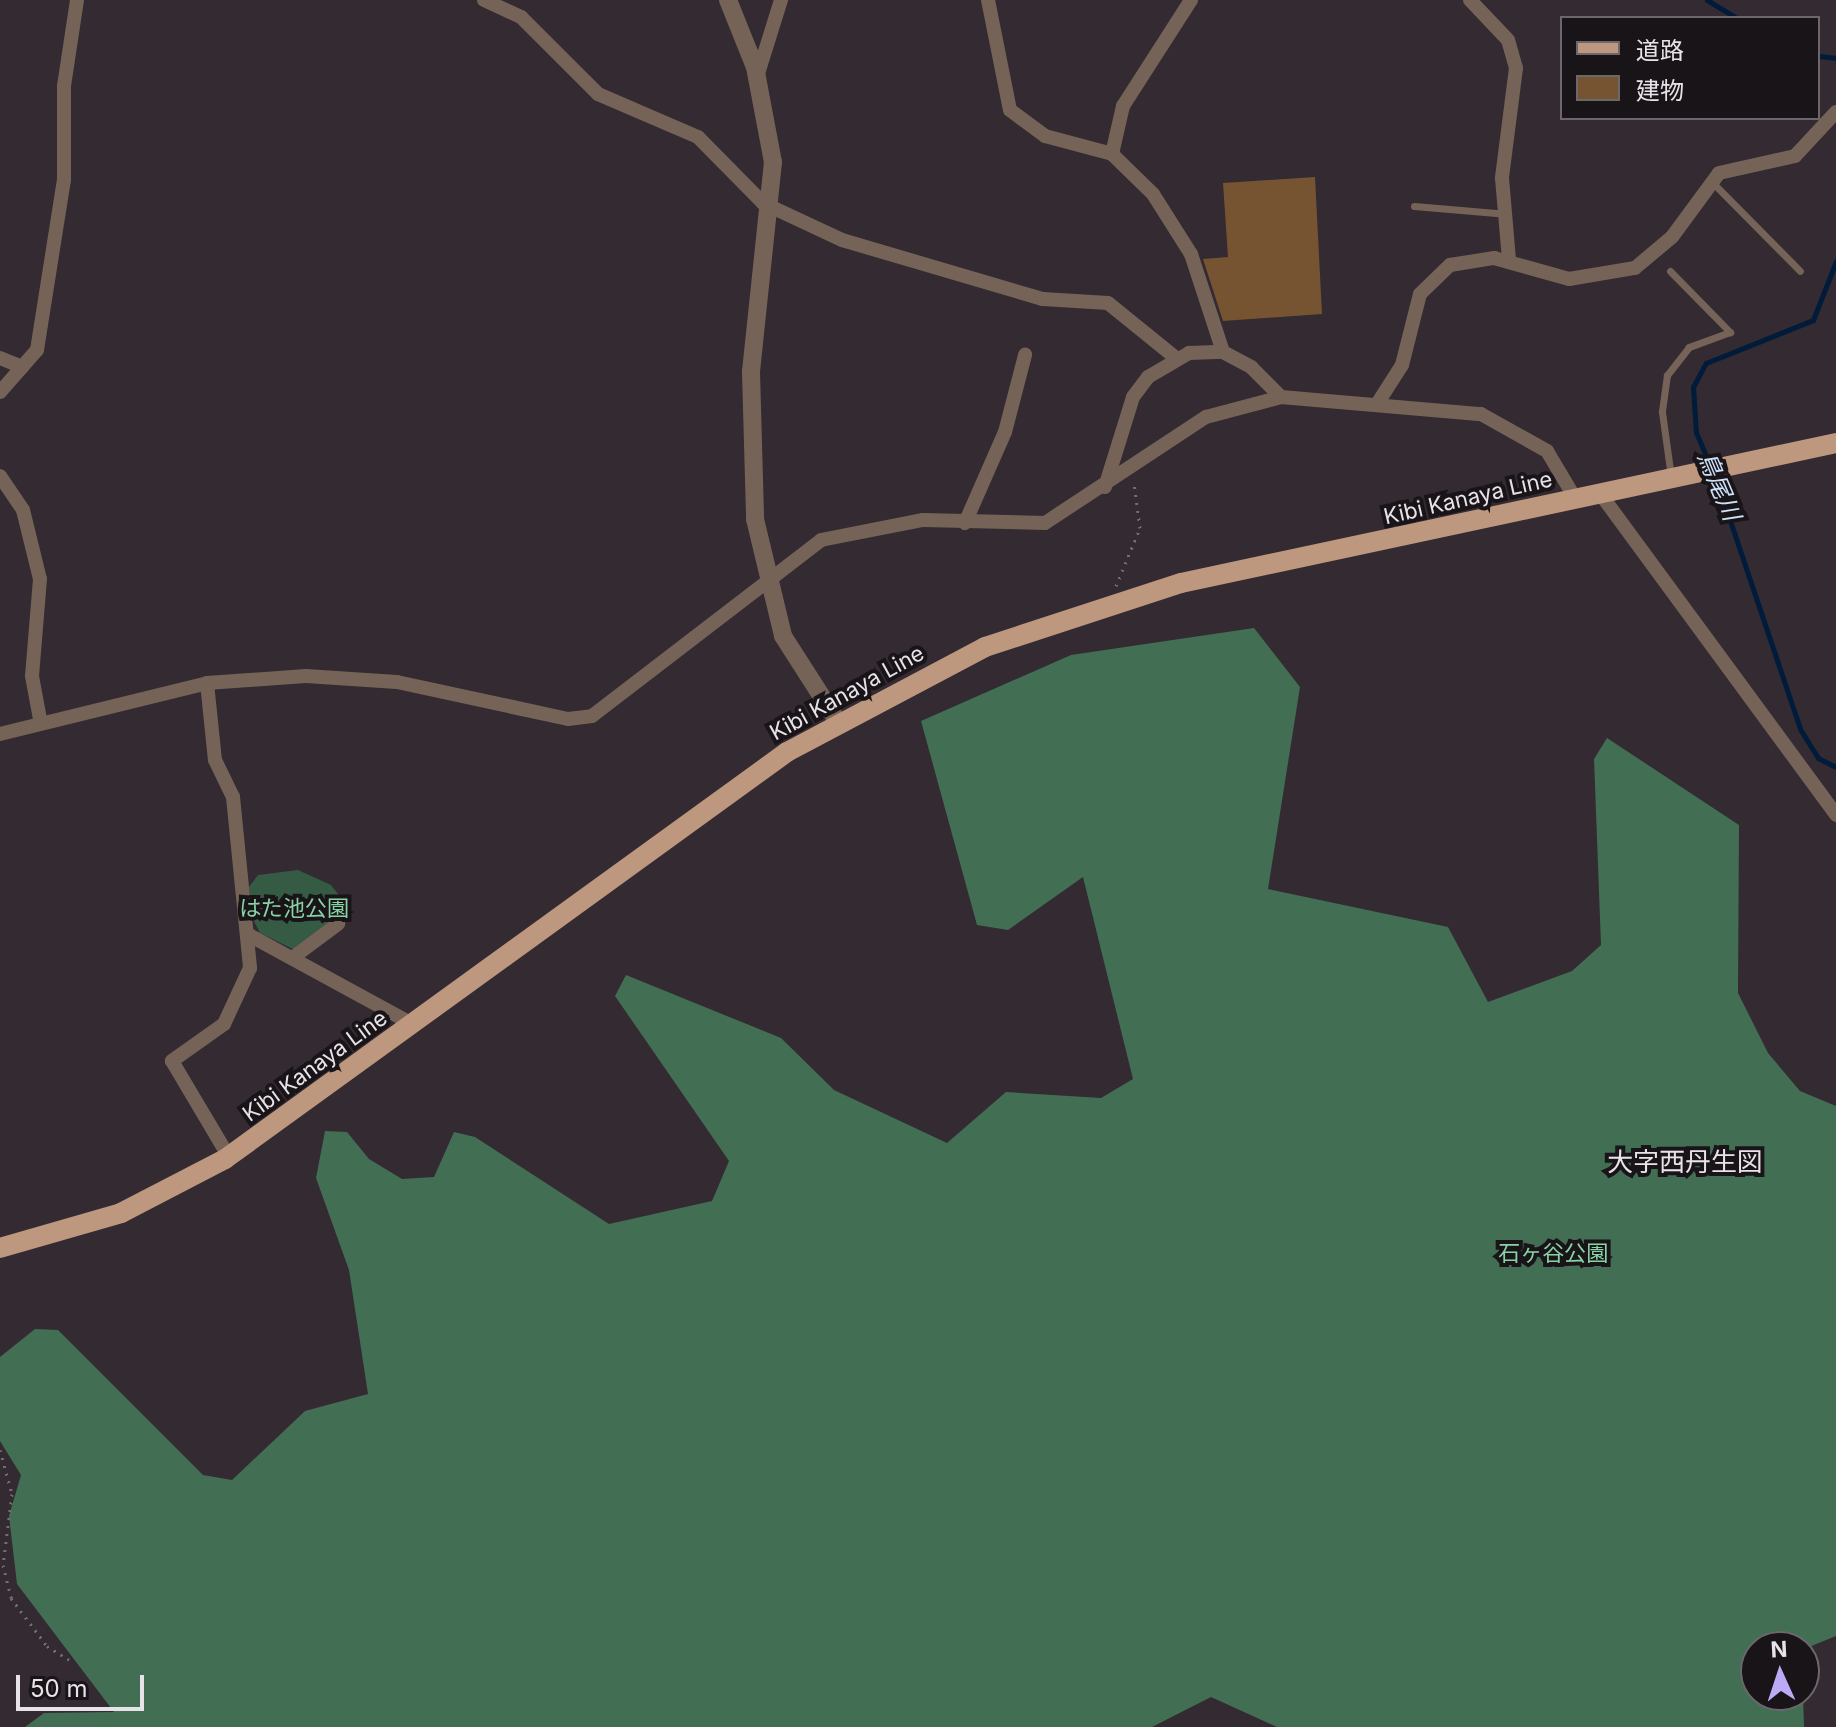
<!DOCTYPE html>
<html>
<head>
<meta charset="utf-8">
<style>
  body { margin:0 }
  #map { position:relative; width:1836px; height:1727px; overflow:hidden; background:#332a32; font-family:Inter,"Noto Sans JP",sans-serif }
  div>[style] { position:absolute }
  .green>* { inset:0; background:#355b44 }
  .forest>* { inset:0; background:#426f53 }
  .stream>* { height:5px; margin:-2.5px; padding:0 2.5px; transform-origin:2.5px; border-radius:2.5px; background:#011b3a }
  .building>* { inset:0; background:#765331 }
  .path>* { height:3px; margin-top:-1.5px; transform-origin:0; background:repeating-linear-gradient(90deg,#746d74 0 2px,transparent 0 8px) }
  .service>* { height:7px; margin:-3.5px; padding:0 3.5px; transform-origin:3.5px; border-radius:3.5px; background:#766357 }
  .minor>* { height:14px; margin:-7px; padding:0 7px; transform-origin:7px; border-radius:7px; background:#766357 }
  .tertiary>* { height:18px; margin:-9px; padding:0 9px; transform-origin:9px; border-radius:9px; background:#766357 }
  .primary>* { height:20px; margin:-10px; padding:0 10px; transform-origin:10px; border-radius:10px; background:#bd977e }
  span { translate:-50% -50%; white-space:nowrap; text-align:center; line-height:1.15; -webkit-text-stroke:8px #181418; paint-order:stroke }
  .street-label { font-size:22px; color:#e8e3e8 }
  .park-label { font-size:22px; color:#89d2a5 }
  .water-label { font-size:24px; color:#cde1f9; font-style:italic }
  .quarter-label { font-size:26px; color:#e8e3e8 }
  .legend { position:absolute; left:1560px; top:16px; width:260px; height:104px; box-sizing:border-box; background:#181418; border:2px solid #6b676b; margin:0; padding:10px 14px; list-style:none; font-size:24px; color:#e8e3e8 }
  .legend li { display:flex; align-items:center; gap:16px; height:40px }
  .legend b { width:40px; border:2px solid #6b676b }
  .north { position:absolute; left:1740px; top:1631px; width:80px; height:80px; box-sizing:border-box; background:#181418; border:2px solid #6b676b; border-radius:50%; rotate:357deg; font-size:22px; font-weight:700; line-height:32px; text-align:center; color:#e8e3e8 }
  .north::after { content:''; display:block; margin:auto; width:28px; height:36px; background:#bcaaf6; clip-path:polygon(50% 0,100% 100%,50% 72%,0 100%) }
  .scale { position:absolute; left:16px; top:1675px; width:128px; height:36px; box-sizing:border-box; border:4px solid #e8e3e8; border-top:0; padding-left:10px; font-size:24px; line-height:28px; white-space:nowrap; color:#e8e3e8; -webkit-text-stroke:6px #181418; paint-order:stroke }
</style>
</head>
<body>
<div id="map">
  <div class="green">
    <i style="clip-path:polygon(298px 870px,331px 885px,345px 903px,345px 925px,305px 955px,260px 933px,251px 915px,249px 887px,258px 875px)"></i>
  </div>
  <div class="forest">
    <i style="clip-path:polygon(1254px 628px,1300px 687px,1268px 889px,1448px 927px,1488px 1002px,1572px 971px,1601px 945px,1594px 759px,1607px 738px,1739px 825px,1738px 993px,1768px 1053px,1800px 1091px,1836px 1106px,1836px 1636px,1804px 1649px,1756px 1647px,1756px 1695px,1803px 1695px,1804px 1727px,1277px 1727px,1211px 1697px,1152px 1727px,25px 1727px,44px 1713px,114px 1712px,17px 1584px,9px 1516px,21px 1475px,0 1441px,0 1357px,35px 1329px,58px 1330px,203px 1475px,232px 1480px,305px 1411px,368px 1394px,349px 1270px,316px 1178px,325px 1131px,347px 1132px,369px 1159px,402px 1179px,434px 1177px,454px 1132px,475px 1137px,609px 1224px,712px 1201px,729px 1161px,615px 996px,626px 975px,781px 1038px,834px 1090px,947px 1143px,1006px 1092px,1101px 1098px,1133px 1079px,1083px 877px,1008px 930px,977px 925px,921px 721px,1071px 655px)"></i>
  </div>
  <div class="stream">
    <i style="left:1707px;top:0;width:35px;rotate:31deg"></i>
    <i style="left:1818px;top:56px;width:18px;rotate:6deg"></i>
    <i style="left:1709px;top:463px;width:33px;rotate:-113deg"></i>
    <i style="left:1696px;top:433px;width:46px;rotate:-93.7deg"></i>
    <i style="left:1693px;top:387px;width:27px;rotate:-62deg"></i>
    <i style="left:1706px;top:363px;width:115px;rotate:-21.9deg"></i>
    <i style="left:1813px;top:320px;width:63px;rotate:-68.7deg"></i>
    <i style="left:1715px;top:476px;width:267px;rotate:71.4deg"></i>
    <i style="left:1800px;top:729px;width:34px;rotate:58deg"></i>
    <i style="left:1818px;top:758px;width:20px;rotate:27deg"></i>
  </div>
  <div class="building">
    <i style="clip-path:polygon(1315px 177px,1322px 314px,1223px 321px,1203px 259px,1228px 257px,1223px 183px)"></i>
  </div>
  <div class="path">
    <i style="left:1116px;top:586px;width:63px;rotate:-67.5deg"></i>
    <i style="left:1140px;top:528px;width:45px;rotate:-97.6deg"></i>
    <i style="left:0;top:1450px;width:46px;rotate:74.7deg"></i>
    <i style="left:12px;top:1494px;width:72px;rotate:97.2deg"></i>
    <i style="left:3px;top:1565px;width:34px;rotate:76deg"></i>
    <i style="left:11px;top:1598px;width:60px;rotate:53.1deg"></i>
    <i style="left:47px;top:1646px;width:26px;rotate:32deg"></i>
  </div>
  <div class="service">
    <i style="left:1712px;top:182px;width:125px;rotate:45.3deg"></i>
    <i style="left:1414px;top:206px;width:94px;rotate:4.9deg"></i>
    <i style="left:1670px;top:271px;width:86px;rotate:45.5deg"></i>
    <i style="left:1730px;top:332px;width:44px;rotate:159.9deg"></i>
    <i style="left:1689px;top:347px;width:36px;rotate:128deg"></i>
    <i style="left:1667px;top:375px;width:37px;rotate:98deg"></i>
    <i style="left:1662px;top:412px;width:66px;rotate:82.1deg"></i>
  </div>
  <div class="minor">
    <i style="left:484px;top:0;width:41px;rotate:24.7deg"></i>
    <i style="left:521px;top:17px;width:109px;rotate:45deg"></i>
    <i style="left:598px;top:94px;width:109px;rotate:23.3deg"></i>
    <i style="left:698px;top:137px;width:93px;rotate:45.4deg"></i>
    <i style="left:763px;top:203px;width:87px;rotate:25.1deg"></i>
    <i style="left:842px;top:240px;width:209px;rotate:16.4deg"></i>
    <i style="left:1043px;top:299px;width:65px;rotate:3.5deg"></i>
    <i style="left:1108px;top:303px;width:87px;rotate:39deg"></i>
    <i style="left:988px;top:0;width:112px;rotate:78.7deg"></i>
    <i style="left:1010px;top:110px;width:44px;rotate:36.6deg"></i>
    <i style="left:1045px;top:136px;width:69px;rotate:15deg"></i>
    <i style="left:1112px;top:154px;width:57px;rotate:44.3deg"></i>
    <i style="left:1153px;top:194px;width:71px;rotate:57.7deg"></i>
    <i style="left:1191px;top:254px;width:103px;rotate:71.9deg"></i>
    <i style="left:1223px;top:352px;width:32px;rotate:28deg"></i>
    <i style="left:1251px;top:367px;width:42px;rotate:45deg"></i>
    <i style="left:1470px;top:0;width:55px;rotate:46.5deg"></i>
    <i style="left:1508px;top:40px;width:29px;rotate:74deg"></i>
    <i style="left:1516px;top:68px;width:111px;rotate:97.3deg"></i>
    <i style="left:1502px;top:178px;width:82px;rotate:85.1deg"></i>
    <i style="left:757px;top:77px;width:81px;rotate:-72.7deg"></i>
    <i style="left:1112px;top:154px;width:49px;rotate:-77.1deg"></i>
    <i style="left:1123px;top:106px;width:126px;rotate:-57.3deg"></i>
    <i style="left:0;top:358px;width:24px;rotate:22deg"></i>
    <i style="left:0;top:392px;width:56px;rotate:-48.6deg"></i>
    <i style="left:37px;top:350px;width:172px;rotate:-81deg"></i>
    <i style="left:64px;top:180px;width:94px;rotate:-90deg"></i>
    <i style="left:64px;top:86px;width:87px;rotate:-81.4deg"></i>
    <i style="left:1379px;top:401px;width:43px;rotate:-57.4deg"></i>
    <i style="left:1402px;top:365px;width:73px;rotate:-75.8deg"></i>
    <i style="left:1420px;top:294px;width:42px;rotate:-44deg"></i>
    <i style="left:1450px;top:265px;width:45px;rotate:-9deg"></i>
    <i style="left:1494px;top:258px;width:78px;rotate:15.6deg"></i>
    <i style="left:1569px;top:279px;width:67px;rotate:-9.5deg"></i>
    <i style="left:1635px;top:268px;width:48px;rotate:-40deg"></i>
    <i style="left:1672px;top:237px;width:79px;rotate:-53.7deg"></i>
    <i style="left:1719px;top:173px;width:78px;rotate:-12.6deg"></i>
    <i style="left:1795px;top:156px;width:60px;rotate:-47deg"></i>
    <i style="left:0;top:476px;width:41px;rotate:55.9deg"></i>
    <i style="left:23px;top:510px;width:71px;rotate:76.2deg"></i>
    <i style="left:40px;top:579px;width:97px;rotate:94.7deg"></i>
    <i style="left:32px;top:676px;width:44px;rotate:79.5deg"></i>
    <i style="left:1105px;top:487px;width:94px;rotate:-72.7deg"></i>
    <i style="left:1133px;top:397px;width:25px;rotate:-53deg"></i>
    <i style="left:1148px;top:377px;width:48px;rotate:-30.3deg"></i>
    <i style="left:1189px;top:353px;width:34px;rotate:-2deg"></i>
    <i style="left:1599px;top:492px;width:401px;rotate:53.7deg"></i>
    <i style="left:965px;top:523px;width:99px;rotate:-66.3deg"></i>
    <i style="left:1005px;top:432px;width:80px;rotate:-75.4deg"></i>
    <i style="left:207px;top:683px;width:77px;rotate:84.1deg"></i>
    <i style="left:215px;top:760px;width:41px;rotate:64.1deg"></i>
    <i style="left:233px;top:797px;width:172px;rotate:84.3deg"></i>
    <i style="left:250px;top:968px;width:62px;rotate:114.9deg"></i>
    <i style="left:224px;top:1024px;width:64px;rotate:144.6deg"></i>
    <i style="left:172px;top:1061px;width:112px;rotate:59.3deg"></i>
    <i style="left:0;top:734px;width:213px;rotate:-13.8deg"></i>
    <i style="left:207px;top:683px;width:99px;rotate:-4deg"></i>
    <i style="left:306px;top:676px;width:91px;rotate:3.8deg"></i>
    <i style="left:397px;top:682px;width:175px;rotate:12.2deg"></i>
    <i style="left:568px;top:719px;width:24px;rotate:-7deg"></i>
    <i style="left:592px;top:716px;width:289px;rotate:-37.5deg"></i>
    <i style="left:821px;top:540px;width:104px;rotate:-11.1deg"></i>
    <i style="left:923px;top:520px;width:122px;rotate:1.4deg"></i>
    <i style="left:1045px;top:523px;width:193px;rotate:-33.4deg"></i>
    <i style="left:1206px;top:417px;width:78px;rotate:-14.9deg"></i>
    <i style="left:1281px;top:397px;width:201px;rotate:4.9deg"></i>
    <i style="left:1481px;top:414px;width:76px;rotate:29.3deg"></i>
    <i style="left:1547px;top:451px;width:55px;rotate:59.2deg"></i>
    <i style="left:249px;top:935px;width:188px;rotate:28.6deg"></i>
    <i style="left:295px;top:956px;width:54px;rotate:-36.7deg"></i>
  </div>
  <div class="tertiary">
    <i style="left:728px;top:0;width:72px;rotate:68.1deg"></i>
    <i style="left:755px;top:67px;width:97px;rotate:79.3deg"></i>
    <i style="left:773px;top:162px;width:211px;rotate:96deg"></i>
    <i style="left:751px;top:372px;width:147px;rotate:88.4deg"></i>
    <i style="left:755px;top:519px;width:120px;rotate:76.5deg"></i>
    <i style="left:783px;top:636px;width:102px;rotate:57.4deg"></i>
  </div>
  <div class="primary">
    <i style="left:0;top:1248px;width:126px;rotate:-16.1deg"></i>
    <i style="left:121px;top:1213px;width:117px;rotate:-27.4deg"></i>
    <i style="left:225px;top:1159px;width:694px;rotate:-35.91deg"></i>
    <i style="left:787px;top:752px;width:224px;rotate:-27.9deg"></i>
    <i style="left:985px;top:647px;width:206px;rotate:-18.1deg"></i>
    <i style="left:1181px;top:583px;width:670px;rotate:-12.06deg"></i>
  </div>
  <div class="street-label">
    <span style="left:1468px;top:498px;rotate:-13deg">Kibi Kanaya Line</span>
    <span style="left:847px;top:693px;rotate:-29deg">Kibi Kanaya Line</span>
    <span style="left:315px;top:1066px;rotate:-36deg">Kibi Kanaya Line</span>
  </div>
  <div class="park-label">
    <span style="left:294px;top:909px">はた池公園</span>
    <span style="left:1553px;top:1254px">石ヶ谷公園</span>
  </div>
  <div class="water-label">
    <span style="left:1719px;top:486px;rotate:67deg">鳥尾川</span>
  </div>
  <div class="quarter-label">
    <span style="left:1685px;top:1162px">大字西丹生図</span>
  </div>
  <ul class="legend">
  <li><b style="height:10px;background:#bd977e"></b>道路</li>
  <li><b style="height:22px;background:#765331"></b>建物</li>
  </ul>
  <div class="north">N</div>
  <div class="scale">50 m</div>
</div>
</body>
</html>
